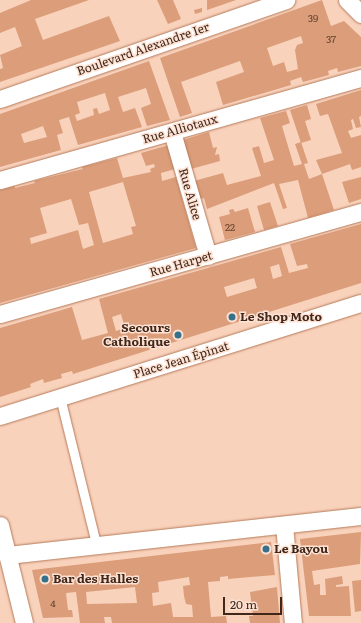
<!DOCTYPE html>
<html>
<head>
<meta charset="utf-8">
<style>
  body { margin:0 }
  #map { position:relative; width:361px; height:623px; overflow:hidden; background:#f9d2bc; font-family:Literata,serif }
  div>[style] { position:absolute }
  .building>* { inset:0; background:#db9d7a }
  .roads { filter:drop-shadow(0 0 1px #b57a58) drop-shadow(0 0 1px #b57a58) }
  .lane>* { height:9px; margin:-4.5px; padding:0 4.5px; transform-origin:4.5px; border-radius:4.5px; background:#fff }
  .street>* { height:17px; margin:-8.5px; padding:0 8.5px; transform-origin:8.5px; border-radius:8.5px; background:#fff }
  .dots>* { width:11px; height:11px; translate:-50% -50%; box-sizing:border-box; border:2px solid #fde2d4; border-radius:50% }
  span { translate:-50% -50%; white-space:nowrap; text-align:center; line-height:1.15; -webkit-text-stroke:3px #fde2d4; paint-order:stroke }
  .number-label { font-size:10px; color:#674431 }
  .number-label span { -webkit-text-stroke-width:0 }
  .street-label { font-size:12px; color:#402719 }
  .poi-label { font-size:12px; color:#402719; font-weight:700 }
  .left { translate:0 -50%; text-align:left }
  .right { translate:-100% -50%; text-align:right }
  .scale { position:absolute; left:223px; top:597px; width:59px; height:18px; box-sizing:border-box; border:2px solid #402719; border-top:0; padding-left:5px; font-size:12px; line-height:14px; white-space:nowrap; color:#402719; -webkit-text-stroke:3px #fde2d4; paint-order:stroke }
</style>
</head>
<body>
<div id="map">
  <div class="building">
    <i style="clip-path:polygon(31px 0,89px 0,35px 19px,43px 40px,109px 16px,120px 41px,0 82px,0 69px,3px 68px,0 55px,22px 46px,15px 27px,0 33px,0 13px)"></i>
    <i style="clip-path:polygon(157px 0,173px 0,181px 19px,168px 24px)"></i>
    <i style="clip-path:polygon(207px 0,236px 0,207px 10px)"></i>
    <i style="clip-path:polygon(evenodd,322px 0,331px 26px,344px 21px,361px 37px,361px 66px,338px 72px,337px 68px,328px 71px,329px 75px,303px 82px,301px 77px,290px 81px,291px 85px,223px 105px,216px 82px,244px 72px,240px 61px,181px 82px,192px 113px,180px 117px,160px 58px,322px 0,301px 36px,303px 43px,297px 45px,295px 50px,298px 69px,287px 72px,284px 62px,273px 66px,267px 48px,301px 36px)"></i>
    <i style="clip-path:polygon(202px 8px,202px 12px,195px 14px,194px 10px)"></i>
    <i style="clip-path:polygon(evenodd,149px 61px,170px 120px,147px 126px,141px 108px,151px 104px,146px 88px,118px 97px,123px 112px,135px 108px,142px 127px,78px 145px,69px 117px,59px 120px,63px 133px,57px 135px,61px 150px,0 167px,0 114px,149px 61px,105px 93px,110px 110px,99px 114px,97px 108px,93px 109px,94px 115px,77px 121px,75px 115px,80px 113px,77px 102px,105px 93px,149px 61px,43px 126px,47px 137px,24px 143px,21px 134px,43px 126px)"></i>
    <i style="clip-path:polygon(361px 90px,361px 116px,359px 117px,361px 127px,356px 128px,353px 119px,351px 120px,353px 129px,348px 131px,351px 138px,361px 135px,361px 167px,352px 170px,350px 164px,322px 174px,334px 210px,308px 218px,298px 180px,279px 184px,287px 208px,283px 209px,274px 183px,207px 209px,204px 198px,199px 199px,194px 181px,223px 173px,227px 185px,261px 176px,252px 148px,259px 146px,264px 163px,274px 160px,260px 118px,286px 111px,290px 123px,282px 126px,294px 166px,302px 164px,295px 144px,301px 142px,308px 163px,304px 164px,309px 179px,322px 174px,316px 160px,342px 153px,328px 114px,320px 116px,316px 104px)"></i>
    <i style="clip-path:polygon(307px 105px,311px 119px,305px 121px,311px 140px,301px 143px,290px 110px)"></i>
    <i style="clip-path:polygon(209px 132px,213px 148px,217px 147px,215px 155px,219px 154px,220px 161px,191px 169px,183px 140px)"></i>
    <i style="clip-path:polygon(evenodd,169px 145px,175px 169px,161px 173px,162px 181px,176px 177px,196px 248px,0 303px,0 190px,15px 186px,15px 188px,35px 183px,34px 181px,83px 169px,82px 167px,117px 158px,123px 178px,151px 172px,150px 169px,155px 167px,154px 164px,146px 166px,141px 153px,169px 145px,123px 182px,136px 226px,131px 227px,133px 234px,103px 243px,89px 192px,123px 182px,169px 145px,71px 199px,79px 225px,88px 223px,94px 245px,83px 249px,78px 230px,31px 244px,30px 238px,47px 233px,40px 208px,71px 199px)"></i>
    <i style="clip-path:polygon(361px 177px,361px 199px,349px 203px,342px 182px)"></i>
    <i style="clip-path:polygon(270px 202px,278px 226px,264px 230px,257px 206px)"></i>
    <i style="clip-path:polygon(248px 208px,255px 232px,225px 240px,219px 217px,230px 214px,229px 210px,233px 209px,235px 212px)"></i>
    <i style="clip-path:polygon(evenodd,361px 224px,361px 283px,73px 374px,72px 371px,61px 374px,62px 378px,44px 383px,43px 379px,30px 384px,31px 387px,0 397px,0 328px,72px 307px,82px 340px,108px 333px,99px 299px,281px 247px,289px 273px,308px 268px,307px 264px,297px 266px,290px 244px,361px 224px,279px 264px,282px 276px,273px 279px,270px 267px,279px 264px,361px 224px,254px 278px,257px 288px,227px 297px,224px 287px,254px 278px,361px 224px,121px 314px,125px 328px,116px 331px,112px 317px,121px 314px)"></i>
    <i style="clip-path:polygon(361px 532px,360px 564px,312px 571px,314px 585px,320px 584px,320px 595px,326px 595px,325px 579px,342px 576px,343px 584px,336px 585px,336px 587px,349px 586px,351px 616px,309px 616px,300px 539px)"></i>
    <i style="clip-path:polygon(evenodd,271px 542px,275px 575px,228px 579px,228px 576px,220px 577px,220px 581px,208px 582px,211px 617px,226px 616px,227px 623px,112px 623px,111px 617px,104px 617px,105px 623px,80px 623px,76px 592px,66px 593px,68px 610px,72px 610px,73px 617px,43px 618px,32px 570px,271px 542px,189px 577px,190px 585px,183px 586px,184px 596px,186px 604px,192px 605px,193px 617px,173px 617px,171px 603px,153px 606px,152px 593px,159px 592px,158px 582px,189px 577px,271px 542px,135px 587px,137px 603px,87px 604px,86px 592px,135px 587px)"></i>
    <i style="clip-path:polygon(361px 580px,361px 611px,355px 612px,352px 581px)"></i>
    <i style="clip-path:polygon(277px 587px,280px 623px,250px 623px,249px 616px,253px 616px,250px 592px)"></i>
  </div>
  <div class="roads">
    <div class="lane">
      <i style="left:60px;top:397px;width:151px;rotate:76.2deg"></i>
    </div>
    <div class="street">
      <i style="left:347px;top:0;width:20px;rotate:45deg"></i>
      <i style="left:0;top:99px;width:303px;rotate:-19.1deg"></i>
      <i style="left:172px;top:132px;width:129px;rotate:73.8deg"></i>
      <i style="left:0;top:180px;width:375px;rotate:-15.8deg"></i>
      <i style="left:0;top:314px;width:375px;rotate:-15.8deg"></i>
      <i style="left:0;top:416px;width:378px;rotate:-17.4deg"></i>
      <i style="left:0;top:525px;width:101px;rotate:76.2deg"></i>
      <i style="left:284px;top:525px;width:98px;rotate:84.8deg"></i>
      <i style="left:7px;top:555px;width:356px;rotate:-6.3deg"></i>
    </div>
  </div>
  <div class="dots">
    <i style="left:232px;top:317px;background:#37708a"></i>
    <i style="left:178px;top:335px;background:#37708a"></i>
    <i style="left:266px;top:549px;background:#37708a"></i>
    <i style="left:45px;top:579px;background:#37708a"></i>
  </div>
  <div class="number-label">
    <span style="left:313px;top:18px">39</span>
    <span style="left:331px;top:39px">37</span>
    <span style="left:230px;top:227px">22</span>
    <span style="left:53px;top:603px">4</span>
  </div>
  <div class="street-label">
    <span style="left:143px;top:49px;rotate:-19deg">Boulevard Alexandre Ier</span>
    <span style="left:180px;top:129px;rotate:-16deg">Rue Alliotaux</span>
    <span style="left:190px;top:194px;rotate:74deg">Rue Alice</span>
    <span style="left:181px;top:264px;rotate:-16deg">Rue Harpet</span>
    <span style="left:181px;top:360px;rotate:-17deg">Place Jean Épinat</span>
  </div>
  <div class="poi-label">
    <span class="left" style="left:240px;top:317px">Le Shop Moto</span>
    <span class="right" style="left:170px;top:335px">Secours<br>Catholique</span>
    <span class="left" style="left:274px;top:549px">Le Bayou</span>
    <span class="left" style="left:53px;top:579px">Bar des Halles</span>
  </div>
  <div class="scale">20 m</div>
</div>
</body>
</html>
